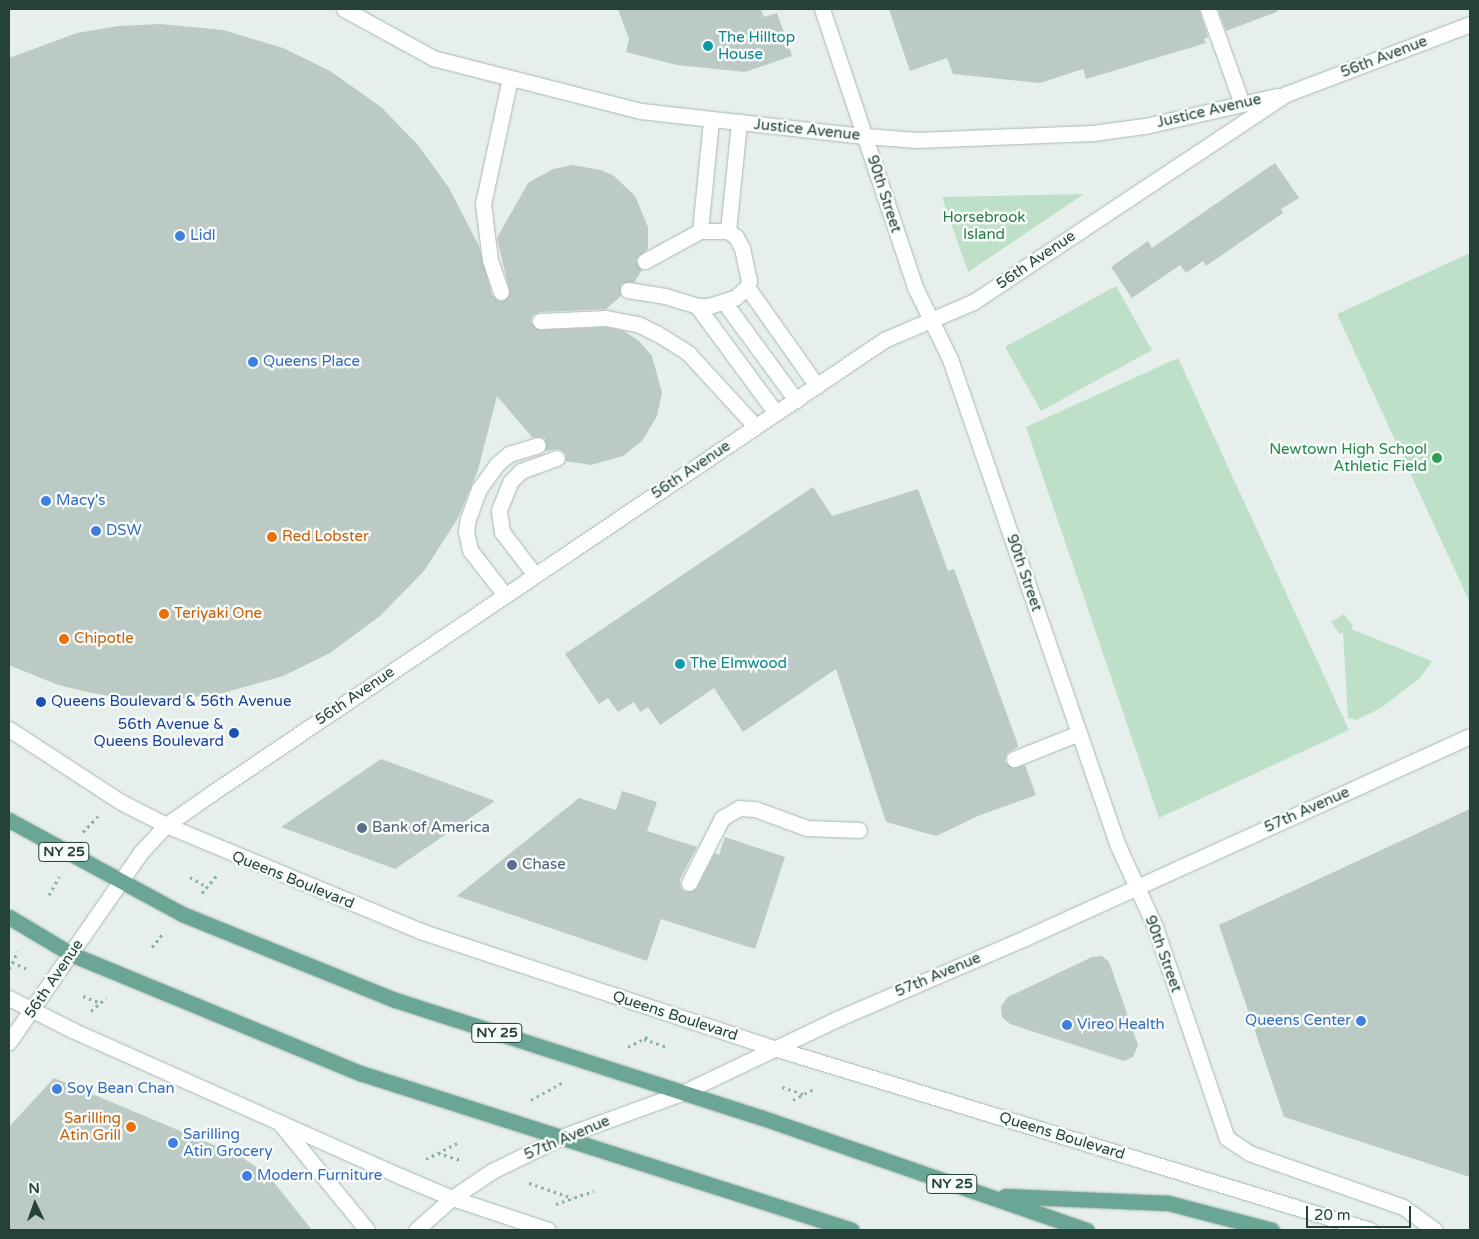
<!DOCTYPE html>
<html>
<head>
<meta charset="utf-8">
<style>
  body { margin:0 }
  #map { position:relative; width:1479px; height:1239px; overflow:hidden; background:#e6efeb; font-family:"Varela Round",sans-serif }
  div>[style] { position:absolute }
  .green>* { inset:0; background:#bfe0c8 }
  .building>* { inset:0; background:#bbcac4 }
  .path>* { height:3px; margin-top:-1.5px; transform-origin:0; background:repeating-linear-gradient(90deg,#86b3a5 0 2.5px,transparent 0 6.5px) }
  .roads { filter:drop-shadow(0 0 1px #a8b8b2) drop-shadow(0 0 1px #a8b8b2) }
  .minor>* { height:15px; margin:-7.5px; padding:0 7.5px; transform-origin:7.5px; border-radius:7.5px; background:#fff }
  .major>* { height:15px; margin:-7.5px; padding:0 7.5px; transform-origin:7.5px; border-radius:7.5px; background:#6aa596 }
  .dots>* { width:14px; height:14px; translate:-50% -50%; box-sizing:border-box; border:2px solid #f7fbf9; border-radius:50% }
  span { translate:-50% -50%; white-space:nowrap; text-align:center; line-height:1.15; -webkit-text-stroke:5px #f7fbf9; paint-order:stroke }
  .shield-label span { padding:1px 4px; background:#f7fbf9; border:1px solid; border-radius:4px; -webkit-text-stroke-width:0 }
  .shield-label { font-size:14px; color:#24423a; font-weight:700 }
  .culture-label { font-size:15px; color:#0d838f }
  .left { translate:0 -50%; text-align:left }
  .street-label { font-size:15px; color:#24423a }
  .park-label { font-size:15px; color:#2d7a4b }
  .shop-label { font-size:15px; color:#366cbe }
  .right { translate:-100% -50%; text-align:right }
  .leisure-label { font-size:15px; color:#27864d }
  .food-label { font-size:15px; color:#c56008 }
  .transit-label { font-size:15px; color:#164399 }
  .service-label { font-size:15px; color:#4e5e75 }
  .frame { position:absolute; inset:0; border:10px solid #24423a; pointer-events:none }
  .north { position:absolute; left:10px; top:1179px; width:50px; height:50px; -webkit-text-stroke:4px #f7fbf9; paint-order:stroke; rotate:357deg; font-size:14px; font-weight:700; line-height:20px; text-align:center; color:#24423a }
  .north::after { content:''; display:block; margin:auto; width:18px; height:22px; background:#24423a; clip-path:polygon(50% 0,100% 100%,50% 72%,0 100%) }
  .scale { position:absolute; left:1306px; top:1206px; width:105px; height:22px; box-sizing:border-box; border:2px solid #24423a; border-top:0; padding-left:6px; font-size:15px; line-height:18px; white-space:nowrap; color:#24423a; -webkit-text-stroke:4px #f7fbf9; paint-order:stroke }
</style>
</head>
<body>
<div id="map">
  <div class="green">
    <i style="clip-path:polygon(1084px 194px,968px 272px,942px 197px)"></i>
    <i style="clip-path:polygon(1470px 253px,1470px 603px,1337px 314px)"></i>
    <i style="clip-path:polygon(1116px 286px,1152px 350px,1041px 411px,1005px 347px)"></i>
    <i style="clip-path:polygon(1178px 358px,1349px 730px,1159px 818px,1026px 427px)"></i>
    <i style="clip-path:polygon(1344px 614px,1353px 626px,1351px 629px,1432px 661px,1420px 678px,1381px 708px,1356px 720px,1348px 718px,1343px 632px,1340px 634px,1331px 622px)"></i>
  </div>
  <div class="building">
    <i style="clip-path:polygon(618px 9px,761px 9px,764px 17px,777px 13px,792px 56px,745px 72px,677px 65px,626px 52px,629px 39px)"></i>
    <i style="clip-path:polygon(889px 9px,1199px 9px,1208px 37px,1204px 39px,1206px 43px,1086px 79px,1083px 69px,1040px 83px,953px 74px,947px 58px,910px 71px)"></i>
    <i style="clip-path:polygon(1218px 9px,1277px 9px,1277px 12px,1226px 31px)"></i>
    <i style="clip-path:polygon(160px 24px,223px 30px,283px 48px,330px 71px,381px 107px,418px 145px,449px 188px,479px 246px,492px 295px,499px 301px,504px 301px,510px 293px,497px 238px,528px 183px,553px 169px,572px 165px,601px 170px,614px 176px,635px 196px,648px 227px,648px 249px,636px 260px,642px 270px,637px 278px,635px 282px,621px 284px,621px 296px,606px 309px,540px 312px,532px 316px,531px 322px,540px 330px,605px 327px,624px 331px,639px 341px,652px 356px,662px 393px,657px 416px,642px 441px,623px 456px,591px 465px,566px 461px,566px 454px,559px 449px,545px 451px,545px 438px,532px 437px,497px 396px,478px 470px,458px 518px,424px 571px,380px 616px,330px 653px,283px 676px,223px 693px,171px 700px,119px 698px,88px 692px,58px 685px,9px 665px,9px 58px,77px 33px,118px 26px)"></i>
    <i style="clip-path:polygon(1275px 163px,1299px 198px,1281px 209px,1283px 213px,1206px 266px,1203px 261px,1186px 273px,1180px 265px,1132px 298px,1111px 267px,1148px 241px,1152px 248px)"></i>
    <i style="clip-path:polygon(813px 487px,832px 516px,918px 489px,948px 571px,954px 569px,1017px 742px,1018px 747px,1007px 753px,1005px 762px,1013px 768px,1025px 765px,1036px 795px,978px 816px,936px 836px,886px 822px,836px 669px,743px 732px,714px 688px,660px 725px,648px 707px,640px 712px,634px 702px,618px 712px,608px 698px,599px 704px,565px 654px)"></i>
    <i style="clip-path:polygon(381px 759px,495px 801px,395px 869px,281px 827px)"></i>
    <i style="clip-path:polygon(622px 791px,657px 802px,647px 831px,697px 847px,680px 879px,681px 888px,685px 892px,697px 888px,715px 853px,719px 855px,725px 837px,785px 857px,755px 949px,661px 919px,647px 961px,457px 896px,579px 798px,616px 810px)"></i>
    <i style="clip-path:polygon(1470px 809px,1470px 1177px,1284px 1117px,1219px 925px)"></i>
    <i style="clip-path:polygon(1102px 956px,1109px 962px,1138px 1045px,1133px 1057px,1124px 1061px,1010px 1024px,1002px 1017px,1001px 1006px,1008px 997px,1092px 957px)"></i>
    <i style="clip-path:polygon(54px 1078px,240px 1156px,268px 1175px,312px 1230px,9px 1230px,9px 1127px)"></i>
  </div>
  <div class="path">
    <i style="left:83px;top:832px;width:22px;rotate:-47deg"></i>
    <i style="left:190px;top:877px;width:20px;rotate:30deg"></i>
    <i style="left:202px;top:893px;width:26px;rotate:-50deg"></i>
    <i style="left:49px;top:895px;width:21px;rotate:-61deg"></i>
    <i style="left:152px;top:947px;width:19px;rotate:-51deg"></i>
    <i style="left:12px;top:962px;width:19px;rotate:25deg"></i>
    <i style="left:9px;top:969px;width:20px;rotate:-63deg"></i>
    <i style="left:83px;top:996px;width:18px;rotate:22deg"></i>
    <i style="left:91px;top:1011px;width:20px;rotate:-41deg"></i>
    <i style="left:644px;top:1039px;width:24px;rotate:19deg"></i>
    <i style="left:628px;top:1047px;width:26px;rotate:-28deg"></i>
    <i style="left:782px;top:1087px;width:23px;rotate:18deg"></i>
    <i style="left:531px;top:1100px;width:37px;rotate:-29deg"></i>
    <i style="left:793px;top:1100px;width:26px;rotate:-28deg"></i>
    <i style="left:438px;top:1153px;width:24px;rotate:17deg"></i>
    <i style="left:426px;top:1159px;width:35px;rotate:-27deg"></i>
    <i style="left:529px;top:1183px;width:46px;rotate:18.8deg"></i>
    <i style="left:556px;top:1204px;width:40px;rotate:-18.9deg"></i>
  </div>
  <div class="roads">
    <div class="minor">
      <i style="left:344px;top:9px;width:102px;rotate:28.8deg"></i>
      <i style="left:433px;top:58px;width:215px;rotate:14.3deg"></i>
      <i style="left:641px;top:111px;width:225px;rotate:6.4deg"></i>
      <i style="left:865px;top:136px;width:52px;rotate:4.4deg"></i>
      <i style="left:917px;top:140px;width:176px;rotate:-2.3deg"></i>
      <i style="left:1093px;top:133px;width:52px;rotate:-7.7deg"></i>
      <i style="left:1145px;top:126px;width:135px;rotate:-12.8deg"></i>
      <i style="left:822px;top:9px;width:293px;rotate:71.5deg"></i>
      <i style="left:915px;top:287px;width:80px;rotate:64.1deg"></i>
      <i style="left:950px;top:359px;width:515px;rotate:70.97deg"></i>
      <i style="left:1118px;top:846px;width:89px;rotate:65.4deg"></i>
      <i style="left:1155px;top:927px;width:223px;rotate:71.2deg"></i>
      <i style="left:1227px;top:1138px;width:27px;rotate:34deg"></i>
      <i style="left:1249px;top:1153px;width:163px;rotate:19.3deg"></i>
      <i style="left:1403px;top:1207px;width:39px;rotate:36deg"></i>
      <i style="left:1208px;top:9px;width:101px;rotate:70.3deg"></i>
      <i style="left:700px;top:231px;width:112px;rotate:-84.3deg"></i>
      <i style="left:728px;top:231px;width:110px;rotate:-84.2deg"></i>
      <i style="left:747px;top:287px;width:121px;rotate:54.7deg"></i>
      <i style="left:628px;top:290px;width:37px;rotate:9deg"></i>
      <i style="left:665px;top:296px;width:34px;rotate:17deg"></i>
      <i style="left:697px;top:306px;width:12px"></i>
      <i style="left:709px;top:306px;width:28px;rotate:-18deg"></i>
      <i style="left:736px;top:297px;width:15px;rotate:-42deg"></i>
      <i style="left:747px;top:287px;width:6px;rotate:-72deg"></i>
      <i style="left:749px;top:281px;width:34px;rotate:-102deg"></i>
      <i style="left:742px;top:248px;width:13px;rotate:-119deg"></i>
      <i style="left:736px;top:237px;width:10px;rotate:-143deg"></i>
      <i style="left:728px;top:231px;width:28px;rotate:180deg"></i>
      <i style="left:700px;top:231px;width:63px;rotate:151.4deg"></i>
      <i style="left:501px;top:292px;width:34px;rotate:-109deg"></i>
      <i style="left:490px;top:260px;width:56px;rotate:-97.1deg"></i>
      <i style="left:483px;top:204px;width:129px;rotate:-77.9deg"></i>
      <i style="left:724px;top:302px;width:122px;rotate:53.7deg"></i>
      <i style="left:697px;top:306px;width:133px;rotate:53.6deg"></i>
      <i style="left:540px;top:321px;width:66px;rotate:-2.6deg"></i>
      <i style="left:606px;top:318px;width:33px;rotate:11deg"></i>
      <i style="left:638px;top:324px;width:22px;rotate:27deg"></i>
      <i style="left:658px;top:334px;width:36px;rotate:32deg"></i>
      <i style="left:688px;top:353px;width:100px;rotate:47.4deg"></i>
      <i style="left:535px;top:575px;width:54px;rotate:-127.5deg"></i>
      <i style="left:502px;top:532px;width:22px;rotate:-98deg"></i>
      <i style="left:499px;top:510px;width:31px;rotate:-68deg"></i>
      <i style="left:511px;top:481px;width:14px;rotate:-45deg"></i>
      <i style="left:521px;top:471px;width:38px;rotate:-20deg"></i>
      <i style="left:505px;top:595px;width:57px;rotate:-127.9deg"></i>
      <i style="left:470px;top:550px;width:19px;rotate:-102deg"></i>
      <i style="left:466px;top:531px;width:12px;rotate:-81deg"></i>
      <i style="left:468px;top:519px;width:32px;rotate:-70deg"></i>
      <i style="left:479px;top:489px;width:31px;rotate:-54deg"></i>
      <i style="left:497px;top:464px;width:16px;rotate:-40deg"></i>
      <i style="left:509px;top:454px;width:30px;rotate:-17deg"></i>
      <i style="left:9px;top:729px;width:134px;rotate:33.1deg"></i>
      <i style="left:121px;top:802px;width:51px;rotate:27.1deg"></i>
      <i style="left:166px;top:825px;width:278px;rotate:22.6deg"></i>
      <i style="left:423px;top:932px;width:370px;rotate:18.3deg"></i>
      <i style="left:774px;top:1048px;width:623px;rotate:16.98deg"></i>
      <i style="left:1014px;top:759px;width:70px;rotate:-21.8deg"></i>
      <i style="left:689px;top:883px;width:73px;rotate:-63.1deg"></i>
      <i style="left:722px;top:818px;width:20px;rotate:-30deg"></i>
      <i style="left:739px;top:808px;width:16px;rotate:4deg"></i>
      <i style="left:755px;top:809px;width:55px;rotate:20.1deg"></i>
      <i style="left:807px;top:828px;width:52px;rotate:2.2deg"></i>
      <i style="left:9px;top:998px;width:71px;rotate:26.9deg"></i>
      <i style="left:72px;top:1030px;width:359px;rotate:24deg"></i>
      <i style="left:400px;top:1176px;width:56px;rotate:22.9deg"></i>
      <i style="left:452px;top:1198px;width:101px;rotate:18.4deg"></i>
      <i style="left:9px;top:1042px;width:231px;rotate:-55.2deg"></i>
      <i style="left:141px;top:852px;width:37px;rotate:-47deg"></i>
      <i style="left:166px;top:825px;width:56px;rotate:-34.8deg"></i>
      <i style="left:212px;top:793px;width:810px;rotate:-33.98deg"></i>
      <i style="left:884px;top:340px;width:97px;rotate:-23.1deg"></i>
      <i style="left:973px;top:302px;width:376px;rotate:-33.6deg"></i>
      <i style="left:1286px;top:94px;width:197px;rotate:-20.8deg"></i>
      <i style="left:279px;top:1122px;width:139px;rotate:50.8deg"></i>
      <i style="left:416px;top:1230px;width:48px;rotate:-41.6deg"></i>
      <i style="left:452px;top:1198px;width:48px;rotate:-34deg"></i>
      <i style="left:492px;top:1171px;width:80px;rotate:-25.9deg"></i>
      <i style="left:564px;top:1136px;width:128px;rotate:-20.1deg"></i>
      <i style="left:684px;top:1092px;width:170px;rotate:-25.5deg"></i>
      <i style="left:837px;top:1019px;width:207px;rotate:-23.3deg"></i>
      <i style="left:1027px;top:937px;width:486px;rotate:-24.4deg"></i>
    </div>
    <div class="major">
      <i style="left:9px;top:820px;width:197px;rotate:28.5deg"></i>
      <i style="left:182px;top:914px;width:230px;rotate:22deg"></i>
      <i style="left:395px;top:1000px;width:383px;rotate:17.8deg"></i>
      <i style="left:760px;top:1117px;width:346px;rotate:19.1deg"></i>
      <i style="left:9px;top:917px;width:72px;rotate:30.8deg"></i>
      <i style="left:71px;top:954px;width:313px;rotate:22.4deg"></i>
      <i style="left:360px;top:1073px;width:516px;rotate:17.7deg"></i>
      <i style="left:1005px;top:1196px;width:163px;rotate:2.5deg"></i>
      <i style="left:1168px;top:1203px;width:107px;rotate:14.6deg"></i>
    </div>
  </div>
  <div class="dots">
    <i style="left:708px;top:46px;background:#0f9aa8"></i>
    <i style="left:180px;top:236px;background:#3f7fe0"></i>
    <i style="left:253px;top:362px;background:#3f7fe0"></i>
    <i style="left:1437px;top:458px;background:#2e9e5b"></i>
    <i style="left:46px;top:501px;background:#3f7fe0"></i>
    <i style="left:96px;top:531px;background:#3f7fe0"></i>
    <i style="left:272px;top:537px;background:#e8710a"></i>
    <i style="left:164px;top:614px;background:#e8710a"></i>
    <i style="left:64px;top:639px;background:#e8710a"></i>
    <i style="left:680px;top:664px;background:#0f9aa8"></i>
    <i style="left:41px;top:702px;background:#1a4fb4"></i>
    <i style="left:234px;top:733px;background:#1a4fb4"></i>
    <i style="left:362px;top:828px;background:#5c6f8a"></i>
    <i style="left:512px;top:865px;background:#5c6f8a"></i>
    <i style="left:1361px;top:1021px;background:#3f7fe0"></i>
    <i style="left:1067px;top:1025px;background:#3f7fe0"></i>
    <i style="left:57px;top:1089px;background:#3f7fe0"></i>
    <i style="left:131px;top:1127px;background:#e8710a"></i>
    <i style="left:173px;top:1143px;background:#3f7fe0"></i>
    <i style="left:247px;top:1176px;background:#3f7fe0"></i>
  </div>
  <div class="shield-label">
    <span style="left:64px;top:852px">NY 25</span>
    <span style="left:497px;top:1033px">NY 25</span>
    <span style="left:952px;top:1184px">NY 25</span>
  </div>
  <div class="culture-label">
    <span class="left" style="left:718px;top:46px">The Hilltop<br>House</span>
    <span class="left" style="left:690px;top:664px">The Elmwood</span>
  </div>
  <div class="street-label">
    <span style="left:1384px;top:57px;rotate:-21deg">56th Avenue</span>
    <span style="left:1209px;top:111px;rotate:-13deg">Justice Avenue</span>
    <span style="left:807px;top:130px;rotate:6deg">Justice Avenue</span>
    <span style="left:884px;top:194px;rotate:72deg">90th Street</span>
    <span style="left:1036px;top:260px;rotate:-34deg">56th Avenue</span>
    <span style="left:691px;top:470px;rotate:-34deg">56th Avenue</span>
    <span style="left:1024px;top:573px;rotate:71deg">90th Street</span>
    <span style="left:355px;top:696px;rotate:-34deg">56th Avenue</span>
    <span style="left:1307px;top:810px;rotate:-24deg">57th Avenue</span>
    <span style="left:293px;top:880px;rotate:22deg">Queens Boulevard</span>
    <span style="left:1163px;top:954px;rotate:70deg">90th Street</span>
    <span style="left:938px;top:975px;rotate:-23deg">57th Avenue</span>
    <span style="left:54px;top:979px;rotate:-56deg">56th Avenue</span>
    <span style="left:675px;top:1016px;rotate:18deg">Queens Boulevard</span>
    <span style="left:1062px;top:1136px;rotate:17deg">Queens Boulevard</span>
    <span style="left:567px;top:1138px;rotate:-23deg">57th Avenue</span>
  </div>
  <div class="park-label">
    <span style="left:984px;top:226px">Horsebrook<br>Island</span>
  </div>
  <div class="shop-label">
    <span class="left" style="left:190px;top:236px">Lidl</span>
    <span class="left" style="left:263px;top:362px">Queens Place</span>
    <span class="left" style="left:56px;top:501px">Macy's</span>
    <span class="left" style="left:106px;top:531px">DSW</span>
    <span class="right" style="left:1351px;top:1021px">Queens Center</span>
    <span class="left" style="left:1077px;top:1025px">Vireo Health</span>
    <span class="left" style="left:67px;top:1089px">Soy Bean Chan</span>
    <span class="left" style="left:183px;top:1143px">Sarilling<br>Atin Grocery</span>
    <span class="left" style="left:257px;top:1176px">Modern Furniture</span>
  </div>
  <div class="leisure-label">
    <span class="right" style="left:1427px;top:458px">Newtown High School<br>Athletic Field</span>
  </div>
  <div class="food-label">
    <span class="left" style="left:282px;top:537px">Red Lobster</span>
    <span class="left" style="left:174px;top:614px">Teriyaki One</span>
    <span class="left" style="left:74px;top:639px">Chipotle</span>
    <span class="right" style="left:121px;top:1127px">Sarilling<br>Atin Grill</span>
  </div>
  <div class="transit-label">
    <span class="left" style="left:51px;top:702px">Queens Boulevard &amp; 56th Avenue</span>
    <span class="right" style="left:224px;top:733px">56th Avenue &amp;<br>Queens Boulevard</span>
  </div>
  <div class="service-label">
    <span class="left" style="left:372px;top:828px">Bank of America</span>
    <span class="left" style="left:522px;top:865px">Chase</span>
  </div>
  <div class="frame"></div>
  <div class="north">N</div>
  <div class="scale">20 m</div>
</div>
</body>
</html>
